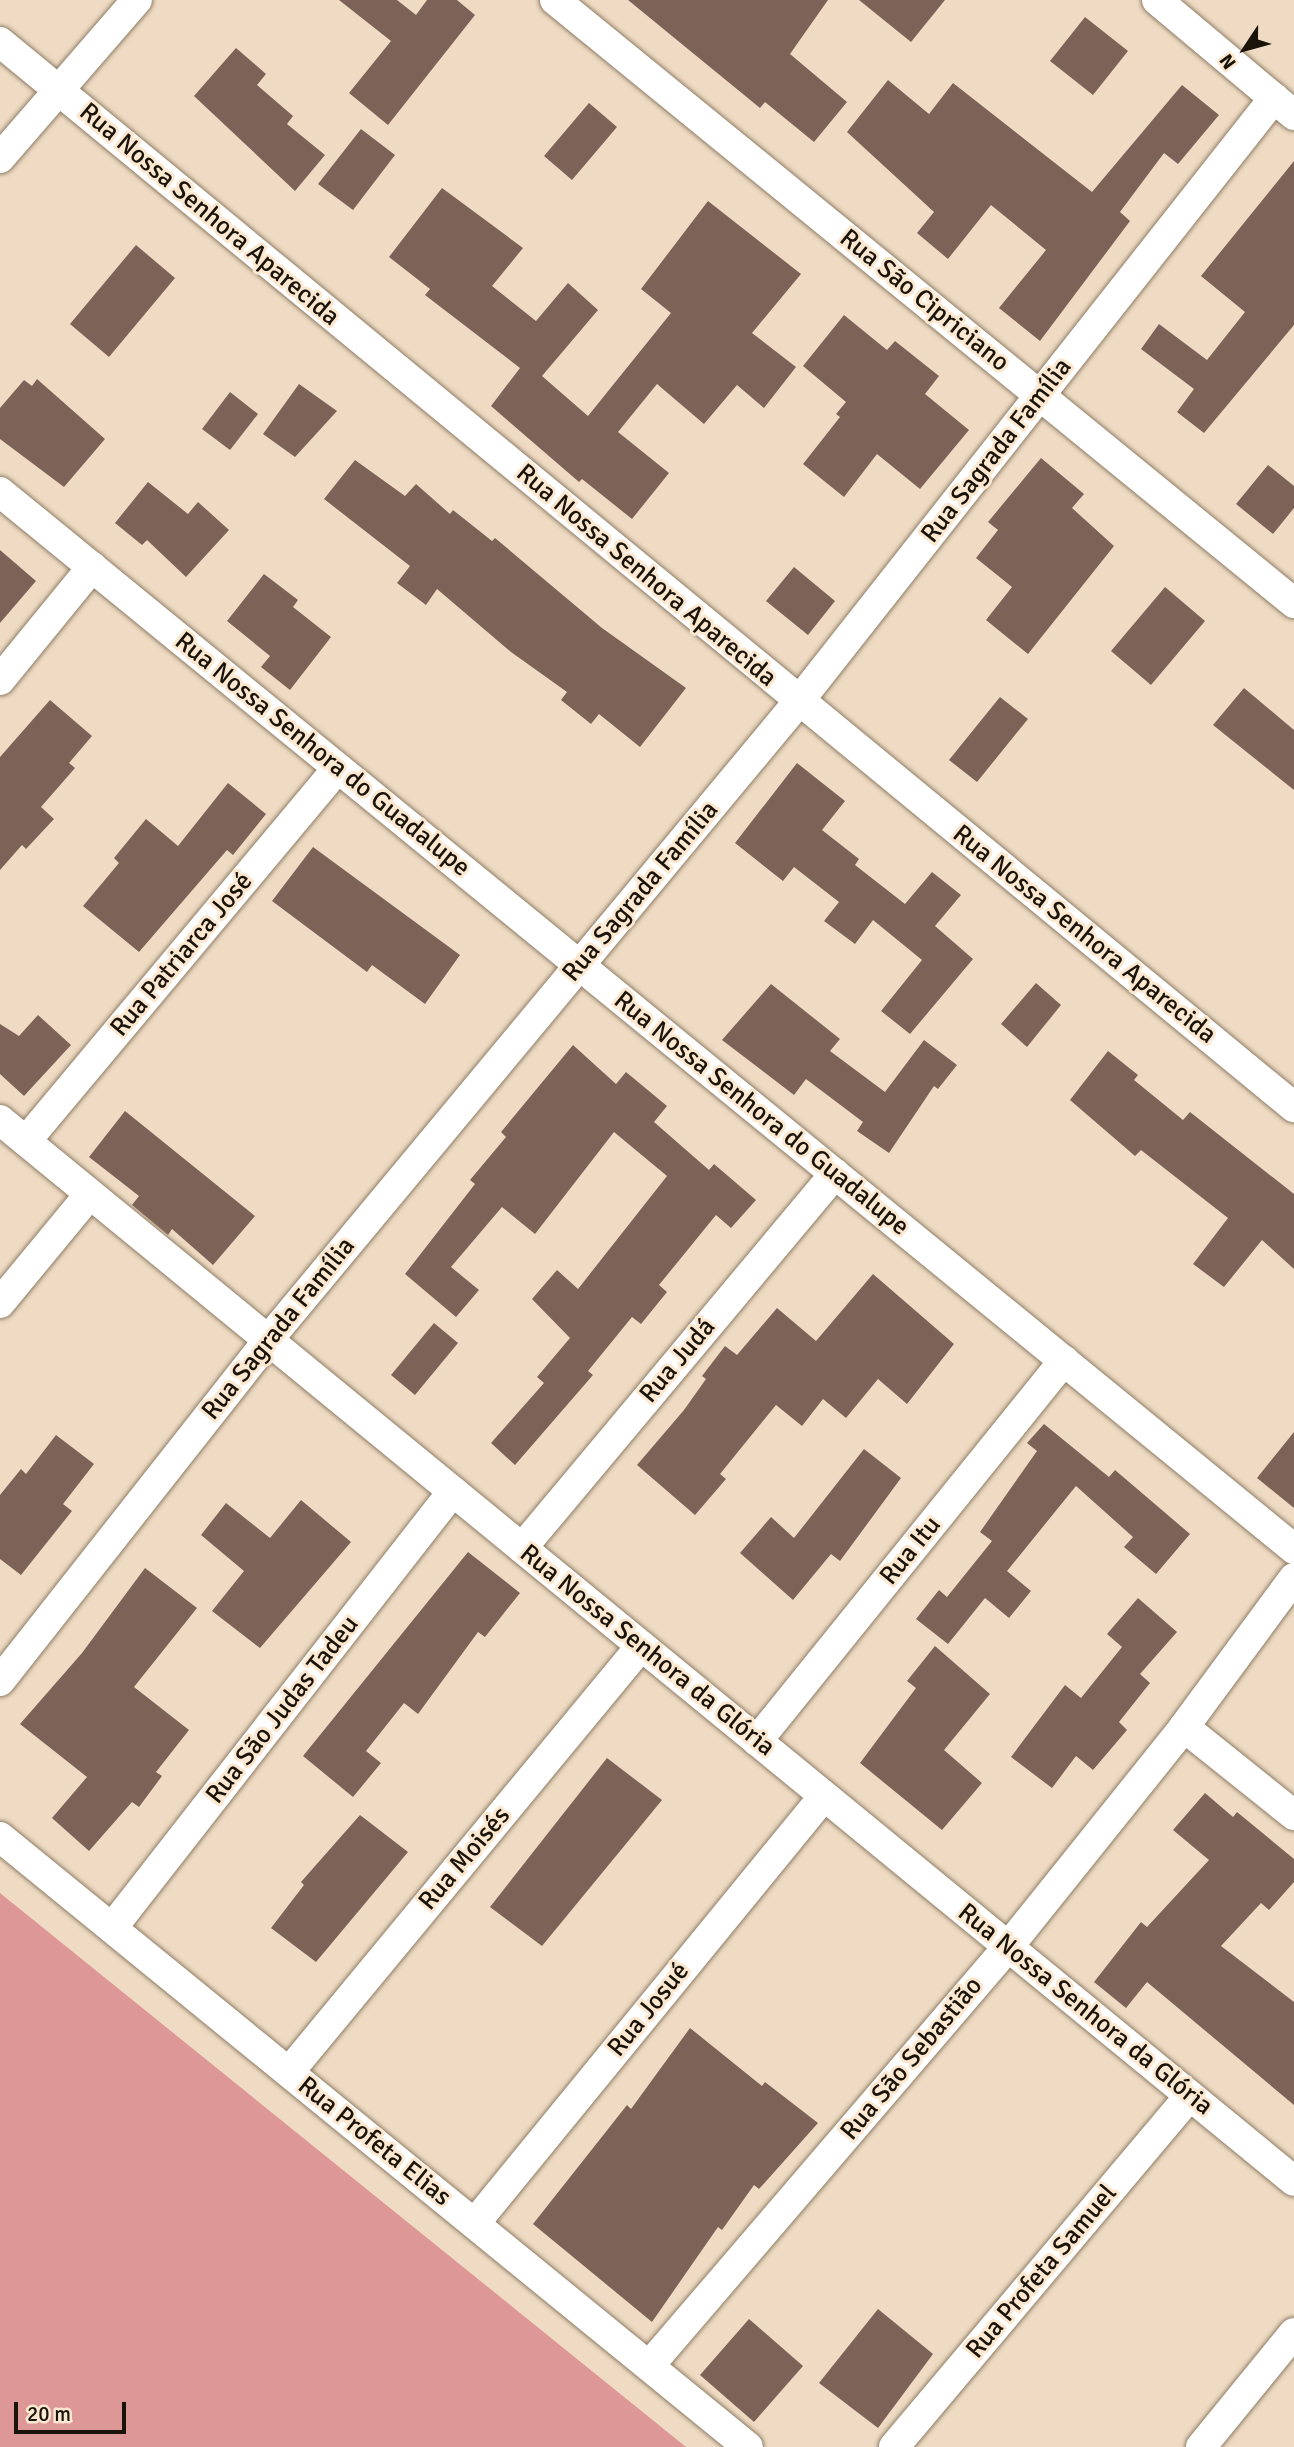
<!DOCTYPE html>
<html>
<head>
<meta charset="utf-8">
<style>
  body { margin:0 }
  #map { position:relative; width:1294px; height:2447px; overflow:hidden; background:#efdbc3; font-family:Signika,sans-serif }
  div>[style] { position:absolute }
  .forest>* { inset:0; background:#de9797 }
  .building>* { inset:0; background:#7d6357 }
  .roads { filter:drop-shadow(0 0 2px #8f7d67) drop-shadow(0 0 2px #8f7d67) }
  .minor>* { height:30px; margin:-15px; padding:0 15px; transform-origin:15px; border-radius:15px; background:#fff }
  span { translate:-50% -50%; white-space:nowrap; text-align:center; line-height:1.15; -webkit-text-stroke:6px #fce8d0; paint-order:stroke }
  .street-label { font-size:26px; color:#19130a }
  .north { position:absolute; left:1210px; top:14px; width:70px; height:70px; -webkit-text-stroke:5px #fce8d0; paint-order:stroke; rotate:234deg; font-size:19px; font-weight:700; line-height:28px; text-align:center; color:#19130a }
  .north::after { content:''; display:block; margin:auto; width:24px; height:32px; background:#19130a; clip-path:polygon(50% 0,100% 100%,50% 72%,0 100%) }
  .scale { position:absolute; left:14px; top:2402px; width:112px; height:32px; box-sizing:border-box; border:4px solid #19130a; border-top:0; padding-left:9px; font-size:21px; line-height:24px; white-space:nowrap; color:#19130a; -webkit-text-stroke:5px #fce8d0; paint-order:stroke }
</style>
</head>
<body>
<div id="map">
  <div class="forest">
    <i style="clip-path:polygon(0 1893px,686px 2447px,0 2447px)"></i>
  </div>
  <div class="building">
    <i style="clip-path:polygon(339px 0,397px 0,416px 15px,427px 0,457px 0,475px 15px,388px 125px,349px 93px,391px 41px)"></i>
    <i style="clip-path:polygon(628px 0,828px 0,790px 54px,847px 102px,814px 142px,765px 102px,760px 108px)"></i>
    <i style="clip-path:polygon(859px 0,945px 0,911px 42px)"></i>
    <i style="clip-path:polygon(1085px 17px,1128px 51px,1093px 95px,1050px 61px)"></i>
    <i style="clip-path:polygon(236px 48px,266px 74px,257px 85px,293px 116px,287px 124px,325px 155px,295px 191px,194px 96px)"></i>
    <i style="clip-path:polygon(888px 80px,929px 114px,953px 83px,1092px 192px,1182px 85px,1219px 115px,1178px 164px,1164px 153px,1120px 212px,1130px 221px,1040px 341px,999px 308px,1046px 250px,991px 205px,948px 259px,917px 233px,934px 212px,847px 132px)"></i>
    <i style="clip-path:polygon(589px 103px,617px 127px,572px 180px,544px 156px)"></i>
    <i style="clip-path:polygon(361px 129px,395px 155px,353px 210px,318px 184px)"></i>
    <i style="clip-path:polygon(1294px 161px,1294px 325px,1204px 433px,1177px 412px,1194px 389px,1141px 349px,1159px 324px,1207px 360px,1245px 312px,1201px 276px)"></i>
    <i style="clip-path:polygon(442px 188px,523px 248px,492px 286px,536px 321px,568px 283px,598px 310px,542px 376px,588px 416px,671px 313px,641px 289px,708px 201px,801px 274px,752px 333px,796px 367px,764px 408px,737px 385px,704px 424px,657px 384px,618px 432px,669px 473px,632px 519px,582px 479px,579px 482px,491px 406px,520px 368px,425px 295px,430px 289px,389px 257px)"></i>
    <i style="clip-path:polygon(136px 245px,175px 278px,109px 357px,70px 324px)"></i>
    <i style="clip-path:polygon(844px 315px,887px 350px,895px 341px,939px 376px,925px 394px,969px 430px,920px 489px,877px 454px,844px 497px,803px 464px,840px 417px,836px 414px,846px 402px,803px 366px)"></i>
    <i style="clip-path:polygon(37px 379px,105px 439px,64px 487px,0 439px,0 408px,24px 380px,32px 386px)"></i>
    <i style="clip-path:polygon(299px 384px,337px 411px,295px 457px,263px 434px)"></i>
    <i style="clip-path:polygon(230px 392px,258px 414px,230px 450px,202px 429px)"></i>
    <i style="clip-path:polygon(1041px 458px,1084px 494px,1072px 508px,1114px 546px,1028px 654px,986px 620px,1012px 587px,976px 558px,998px 530px,988px 522px)"></i>
    <i style="clip-path:polygon(355px 460px,405px 496px,416px 484px,450px 514px,453px 510px,492px 541px,495px 538px,602px 628px,686px 688px,640px 747px,599px 714px,591px 724px,561px 700px,567px 692px,511px 652px,437px 589px,426px 605px,397px 583px,410px 566px,324px 499px)"></i>
    <i style="clip-path:polygon(1268px 465px,1294px 486px,1294px 508px,1273px 534px,1236px 504px)"></i>
    <i style="clip-path:polygon(148px 482px,188px 514px,198px 502px,229px 530px,186px 577px,147px 540px,142px 545px,115px 523px)"></i>
    <i style="clip-path:polygon(0 550px,36px 581px,0 623px)"></i>
    <i style="clip-path:polygon(794px 567px,835px 601px,808px 635px,766px 601px)"></i>
    <i style="clip-path:polygon(264px 574px,298px 600px,293px 607px,331px 637px,290px 690px,261px 667px,270px 656px,227px 621px)"></i>
    <i style="clip-path:polygon(1165px 587px,1205px 621px,1151px 685px,1111px 651px)"></i>
    <i style="clip-path:polygon(1244px 688px,1294px 730px,1294px 790px,1213px 725px)"></i>
    <i style="clip-path:polygon(1000px 697px,1028px 719px,977px 782px,949px 760px)"></i>
    <i style="clip-path:polygon(50px 700px,92px 736px,69px 763px,75px 768px,41px 807px,54px 819px,26px 849px,22px 845px,0 870px,0 757px)"></i>
    <i style="clip-path:polygon(797px 763px,845px 801px,822px 830px,859px 859px,855px 865px,905px 904px,932px 872px,961px 895px,935px 926px,973px 959px,910px 1034px,881px 1011px,922px 960px,873px 920px,855px 944px,824px 921px,839px 902px,794px 867px,783px 881px,735px 843px)"></i>
    <i style="clip-path:polygon(228px 783px,266px 814px,233px 855px,227px 850px,139px 952px,83px 906px,119px 863px,114px 858px,146px 819px,178px 846px)"></i>
    <i style="clip-path:polygon(313px 847px,460px 955px,425px 1004px,372px 965px,367px 972px,272px 901px)"></i>
    <i style="clip-path:polygon(1036px 983px,1061px 1005px,1027px 1047px,1001px 1024px)"></i>
    <i style="clip-path:polygon(771px 984px,840px 1039px,830px 1051px,885px 1092px,924px 1040px,957px 1065px,938px 1089px,934px 1086px,889px 1153px,857px 1131px,863px 1122px,806px 1079px,794px 1095px,722px 1040px)"></i>
    <i style="clip-path:polygon(38px 1015px,71px 1045px,24px 1096px,0 1074px,0 1024px,19px 1036px)"></i>
    <i style="clip-path:polygon(573px 1045px,616px 1084px,626px 1072px,667px 1106px,654px 1122px,709px 1170px,714px 1164px,756px 1200px,731px 1228px,716px 1215px,659px 1285px,667px 1292px,641px 1324px,632px 1317px,588px 1371px,593px 1375px,515px 1465px,491px 1443px,544px 1383px,537px 1377px,570px 1338px,532px 1299px,557px 1270px,578px 1289px,667px 1176px,614px 1132px,535px 1234px,502px 1207px,451px 1267px,479px 1290px,456px 1317px,405px 1274px,475px 1184px,470px 1180px,506px 1137px,501px 1132px)"></i>
    <i style="clip-path:polygon(1108px 1051px,1138px 1075px,1134px 1080px,1183px 1120px,1190px 1112px,1294px 1194px,1294px 1269px,1262px 1240px,1224px 1287px,1193px 1264px,1228px 1218px,1141px 1150px,1135px 1156px,1070px 1100px)"></i>
    <i style="clip-path:polygon(125px 1111px,255px 1216px,213px 1265px,172px 1229px,168px 1235px,132px 1205px,139px 1196px,89px 1157px)"></i>
    <i style="clip-path:polygon(873px 1274px,954px 1344px,907px 1404px,878px 1379px,846px 1418px,823px 1399px,802px 1426px,776px 1405px,720px 1474px,726px 1479px,695px 1515px,637px 1465px,684px 1410px,706px 1379px,702px 1376px,725px 1346px,737px 1355px,777px 1308px,816px 1341px)"></i>
    <i style="clip-path:polygon(434px 1323px,458px 1343px,415px 1395px,391px 1375px)"></i>
    <i style="clip-path:polygon(1044px 1424px,1109px 1477px,1115px 1470px,1190px 1534px,1156px 1574px,1124px 1547px,1133px 1537px,1076px 1486px,1007px 1571px,1031px 1591px,1009px 1618px,985px 1598px,948px 1644px,916px 1619px,939px 1590px,947px 1597px,992px 1541px,980px 1532px,1037px 1451px,1027px 1443px)"></i>
    <i style="clip-path:polygon(1294px 1432px,1294px 1508px,1257px 1478px)"></i>
    <i style="clip-path:polygon(56px 1435px,94px 1464px,63px 1504px,72px 1511px,21px 1575px,0 1559px,0 1495px,21px 1469px,26px 1474px)"></i>
    <i style="clip-path:polygon(864px 1449px,901px 1478px,840px 1561px,831px 1554px,793px 1600px,740px 1553px,771px 1517px,794px 1538px)"></i>
    <i style="clip-path:polygon(301px 1500px,351px 1542px,260px 1648px,212px 1611px,244px 1571px,201px 1535px,226px 1503px,270px 1538px)"></i>
    <i style="clip-path:polygon(468px 1552px,520px 1593px,485px 1637px,478px 1632px,418px 1714px,404px 1703px,366px 1751px,381px 1763px,353px 1797px,303px 1756px)"></i>
    <i style="clip-path:polygon(145px 1568px,197px 1608px,134px 1687px,189px 1730px,156px 1772px,162px 1776px,139px 1807px,132px 1802px,89px 1851px,52px 1818px,87px 1777px,20px 1724px,82px 1653px)"></i>
    <i style="clip-path:polygon(1138px 1598px,1177px 1632px,1140px 1674px,1150px 1683px,1119px 1722px,1127px 1730px,1093px 1770px,1076px 1756px,1052px 1788px,1011px 1757px,1065px 1685px,1081px 1698px,1122px 1647px,1107px 1634px)"></i>
    <i style="clip-path:polygon(935px 1646px,990px 1694px,944px 1750px,982px 1783px,942px 1830px,860px 1763px,916px 1688px,907px 1681px)"></i>
    <i style="clip-path:polygon(607px 1758px,662px 1800px,542px 1946px,490px 1907px)"></i>
    <i style="clip-path:polygon(1205px 1793px,1233px 1817px,1237px 1812px,1294px 1859px,1294px 1882px,1269px 1910px,1261px 1903px,1221px 1946px,1294px 2002px,1294px 2105px,1147px 1982px,1126px 2008px,1094px 1982px,1141px 1922px,1147px 1927px,1209px 1860px,1173px 1830px)"></i>
    <i style="clip-path:polygon(360px 1815px,408px 1852px,316px 1962px,271px 1928px,304px 1885px,301px 1882px)"></i>
    <i style="clip-path:polygon(690px 2028px,762px 2086px,765px 2082px,818px 2123px,759px 2189px,754px 2185px,722px 2230px,718px 2227px,652px 2322px,533px 2224px,627px 2105px,631px 2109px)"></i>
    <i style="clip-path:polygon(878px 2309px,933px 2354px,878px 2428px,819px 2383px)"></i>
    <i style="clip-path:polygon(749px 2319px,803px 2366px,754px 2422px,700px 2375px)"></i>
  </div>
  <div class="roads">
    <div class="minor">
      <i style="left:555px;top:0;width:954px;rotate:39.21deg"></i>
      <i style="left:1157px;top:0;width:179px;rotate:40deg"></i>
      <i style="left:0;top:42px;width:1676px;rotate:39.46deg"></i>
      <i style="left:0;top:158px;width:209px;rotate:-49.1deg"></i>
      <i style="left:0;top:492px;width:1671px;rotate:39.24deg"></i>
      <i style="left:0;top:680px;width:146px;rotate:-50.8deg"></i>
      <i style="left:0;top:1120px;width:1673px;rotate:39.35deg"></i>
      <i style="left:26px;top:1141px;width:486px;rotate:-50.1deg"></i>
      <i style="left:0;top:1303px;width:141px;rotate:-50.5deg"></i>
      <i style="left:522px;top:1548px;width:488px;rotate:-50.1deg"></i>
      <i style="left:0;top:1681px;width:434px;rotate:-51.8deg"></i>
      <i style="left:268px;top:1340px;width:831px;rotate:-50.27deg"></i>
      <i style="left:799px;top:701px;width:768px;rotate:-51.77deg"></i>
      <i style="left:1184px;top:1727px;width:141px;rotate:38.7deg"></i>
      <i style="left:757px;top:1741px;width:489px;rotate:-51.1deg"></i>
      <i style="left:0;top:1837px;width:965px;rotate:39.2deg"></i>
      <i style="left:112px;top:1928px;width:554px;rotate:-52.03deg"></i>
      <i style="left:289px;top:2072px;width:553px;rotate:-50.43deg"></i>
      <i style="left:475px;top:2223px;width:551px;rotate:-50.74deg"></i>
      <i style="left:649px;top:2366px;width:552px;rotate:-49.41deg"></i>
      <i style="left:1008px;top:1947px;width:282px;rotate:-51.3deg"></i>
      <i style="left:1184px;top:1727px;width:185px;rotate:-53.6deg"></i>
      <i style="left:894px;top:2447px;width:459px;rotate:-49.9deg"></i>
      <i style="left:1201px;top:2447px;width:147px;rotate:-50.8deg"></i>
    </div>
  </div>
  <div class="street-label">
    <span style="left:209px;top:215px;rotate:40deg">Rua Nossa Senhora Aparecida</span>
    <span style="left:924px;top:301px;rotate:39deg">Rua São Cipriciano</span>
    <span style="left:997px;top:451px;rotate:-52deg">Rua Sagrada Família</span>
    <span style="left:646px;top:576px;rotate:40deg">Rua Nossa Senhora Aparecida</span>
    <span style="left:322px;top:755px;rotate:39deg">Rua Nossa Senhora do Guadalupe</span>
    <span style="left:641px;top:892px;rotate:-50deg">Rua Sagrada Família</span>
    <span style="left:1084px;top:935px;rotate:39deg">Rua Nossa Senhora Aparecida</span>
    <span style="left:182px;top:955px;rotate:-50deg">Rua Patriarca José</span>
    <span style="left:761px;top:1114px;rotate:39deg">Rua Nossa Senhora do Guadalupe</span>
    <span style="left:279px;top:1329px;rotate:-51deg">Rua Sagrada Família</span>
    <span style="left:678px;top:1361px;rotate:-50deg">Rua Judá</span>
    <span style="left:911px;top:1551px;rotate:-51deg">Rua Itu</span>
    <span style="left:647px;top:1651px;rotate:39deg">Rua Nossa Senhora da Glória</span>
    <span style="left:283px;top:1710px;rotate:-52deg">Rua São Judas Tadeu</span>
    <span style="left:465px;top:1859px;rotate:-50deg">Rua Moisés</span>
    <span style="left:649px;top:2010px;rotate:-51deg">Rua Josué</span>
    <span style="left:1085px;top:2010px;rotate:39deg">Rua Nossa Senhora da Glória</span>
    <span style="left:912px;top:2059px;rotate:-50deg">Rua São Sebastião</span>
    <span style="left:374px;top:2142px;rotate:39deg">Rua Profeta Elias</span>
    <span style="left:1042px;top:2272px;rotate:-50deg">Rua Profeta Samuel</span>
  </div>
  <div class="north">N</div>
  <div class="scale">20 m</div>
</div>
</body>
</html>
